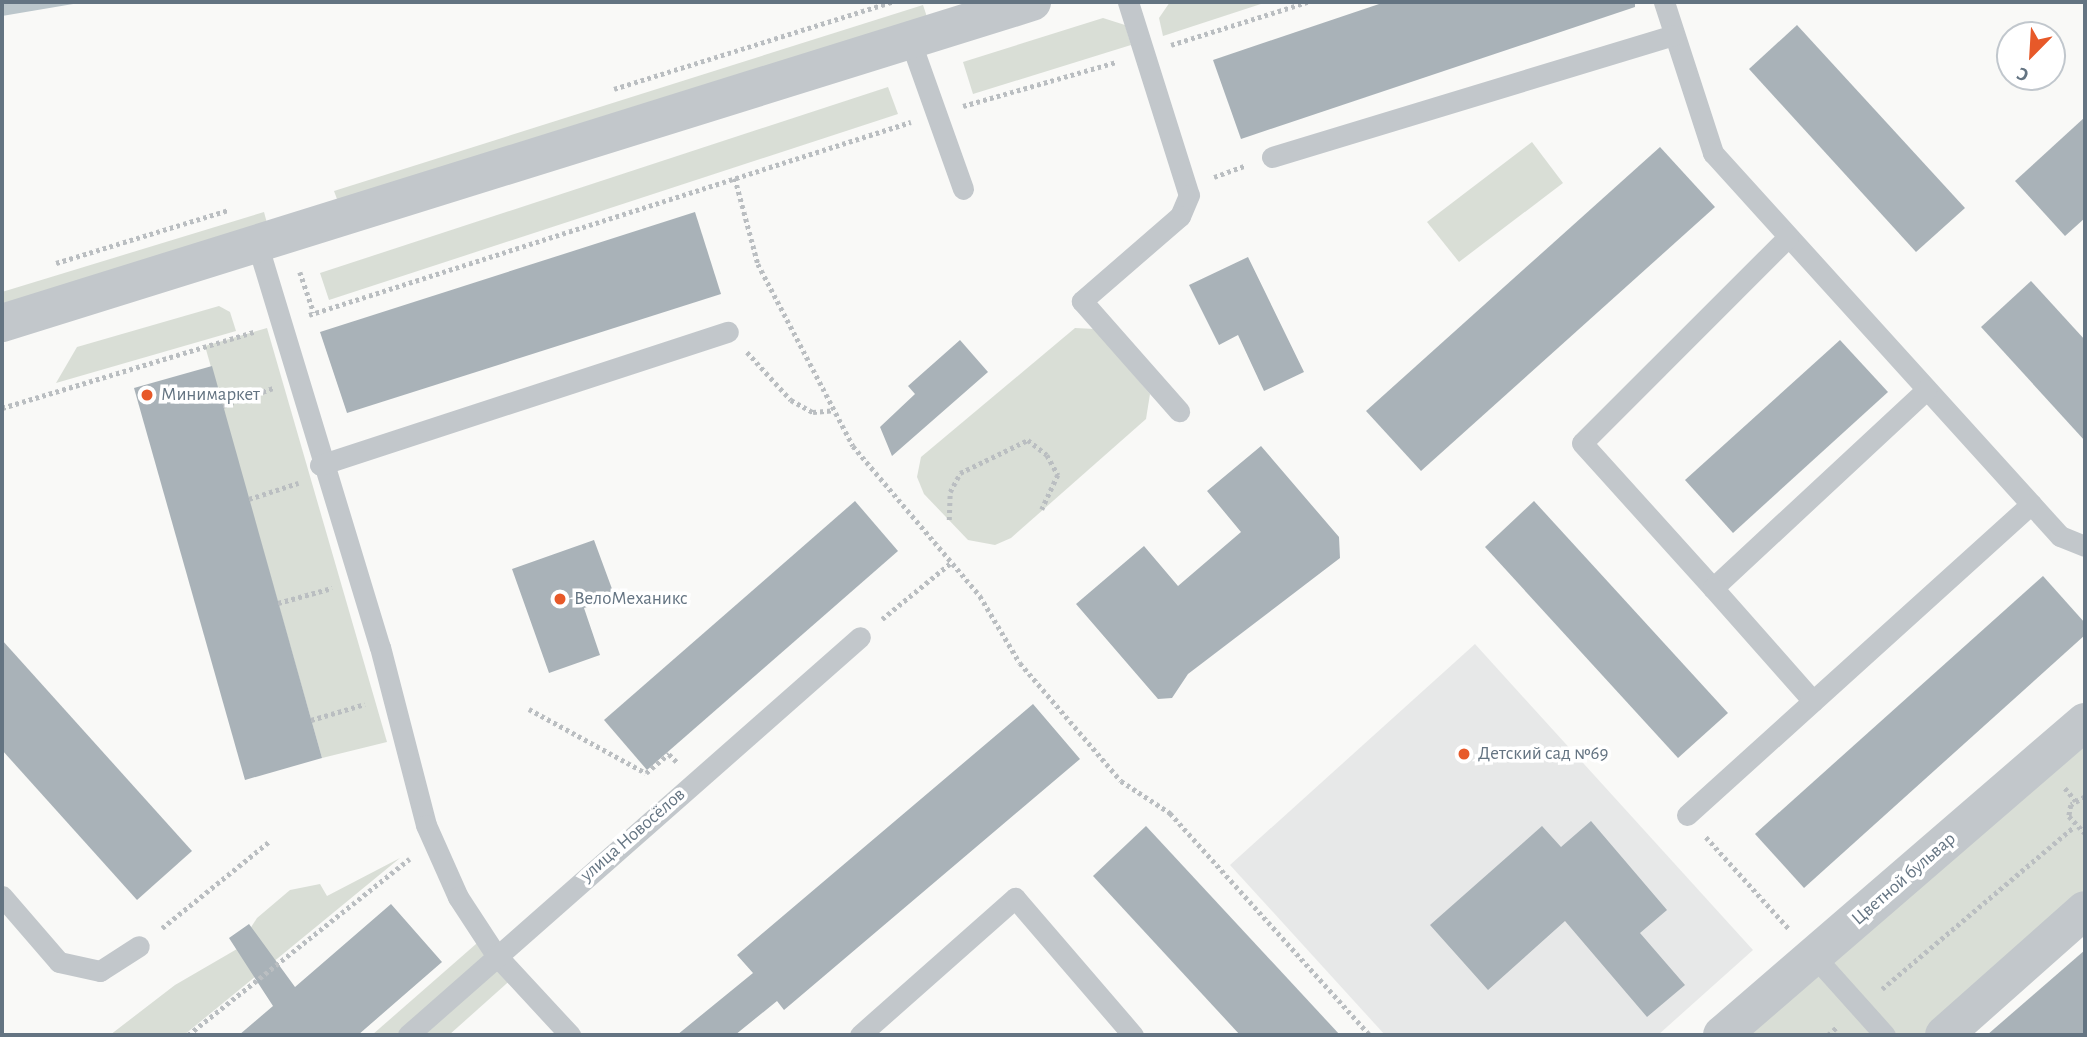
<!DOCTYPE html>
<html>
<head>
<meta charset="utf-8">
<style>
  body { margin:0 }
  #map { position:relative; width:2087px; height:1037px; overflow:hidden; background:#f9f9f7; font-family:"Alegreya Sans",sans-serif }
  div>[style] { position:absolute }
  .built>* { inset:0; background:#e7e8e8 }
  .green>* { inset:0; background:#d9ded6 }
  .water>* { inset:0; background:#bbc6cb }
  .building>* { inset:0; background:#a9b2b8 }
  .path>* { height:4.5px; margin-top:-2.25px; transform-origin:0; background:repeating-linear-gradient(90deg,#babec1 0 3.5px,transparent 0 7px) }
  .service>* { height:21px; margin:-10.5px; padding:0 10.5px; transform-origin:10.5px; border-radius:10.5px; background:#c2c7cb }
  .minor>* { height:38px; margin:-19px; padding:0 19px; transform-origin:19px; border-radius:19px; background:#c2c7cb }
  .tertiary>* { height:38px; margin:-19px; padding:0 19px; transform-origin:19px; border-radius:19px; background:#c2c7cb }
  .dots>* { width:19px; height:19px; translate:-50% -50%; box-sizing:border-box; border:4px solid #fff; border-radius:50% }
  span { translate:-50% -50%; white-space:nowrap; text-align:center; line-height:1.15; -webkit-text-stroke:7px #fff; paint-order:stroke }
  .poi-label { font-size:19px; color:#647482 }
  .left { translate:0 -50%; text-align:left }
  .street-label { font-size:19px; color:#647482 }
  .frame { position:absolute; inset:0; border:4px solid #647482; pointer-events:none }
  .north { position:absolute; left:1996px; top:21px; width:70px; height:70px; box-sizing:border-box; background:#fff; border:2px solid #c1c7cd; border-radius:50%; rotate:204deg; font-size:19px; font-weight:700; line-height:28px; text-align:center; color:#647482 }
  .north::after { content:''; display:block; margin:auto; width:24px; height:32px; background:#e75929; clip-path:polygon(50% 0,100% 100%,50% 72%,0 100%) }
</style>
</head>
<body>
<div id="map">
  <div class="built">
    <i style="clip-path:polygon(1475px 644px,1753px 950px,1658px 1035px,1385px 1035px,1230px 865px)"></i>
  </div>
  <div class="green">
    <i style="clip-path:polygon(1170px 2px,1267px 2px,1163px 36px,1159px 18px)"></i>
    <i style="clip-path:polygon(923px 5px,928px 20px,340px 207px,334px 191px)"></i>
    <i style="clip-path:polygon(1103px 18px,1125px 25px,1131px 45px,973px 94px,963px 62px)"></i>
    <i style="clip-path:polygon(888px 87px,898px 114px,329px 300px,320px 273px)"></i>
    <i style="clip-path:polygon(1532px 142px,1563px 183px,1459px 262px,1427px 222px)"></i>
    <i style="clip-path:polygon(264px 212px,268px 227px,2px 308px,2px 292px)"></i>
    <i style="clip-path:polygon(219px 306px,230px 312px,236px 331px,56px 383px,77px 347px)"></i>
    <i style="clip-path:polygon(267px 328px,387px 742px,322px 758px,205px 346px)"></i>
    <i style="clip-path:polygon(1075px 328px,1095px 329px,1150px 394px,1146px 419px,1011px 538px,995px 545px,968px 540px,924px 494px,917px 477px,921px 457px)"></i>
    <i style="clip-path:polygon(2085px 722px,2085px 910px,1944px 1035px,1722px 1035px)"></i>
    <i style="clip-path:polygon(400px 858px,184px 1035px,110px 1035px,175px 985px,237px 949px,257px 918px,290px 890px,320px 884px,327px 896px)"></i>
    <i style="clip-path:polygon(484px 937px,515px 976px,449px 1035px,372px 1035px)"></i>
  </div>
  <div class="water">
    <i style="clip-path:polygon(2px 2px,85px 2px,2px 16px)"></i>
  </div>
  <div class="building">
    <i style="clip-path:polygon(1385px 2px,1635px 2px,1635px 7px,1241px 139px,1213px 60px)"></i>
    <i style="clip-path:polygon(1797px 25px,1965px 208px,1916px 252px,1749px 69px)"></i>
    <i style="clip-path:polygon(2085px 117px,2085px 218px,2065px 236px,2015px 181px)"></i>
    <i style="clip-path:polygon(1660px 147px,1715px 207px,1421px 471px,1366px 411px)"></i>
    <i style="clip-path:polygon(695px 212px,721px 294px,347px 413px,320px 332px)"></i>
    <i style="clip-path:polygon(1248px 257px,1304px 372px,1264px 391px,1238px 335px,1219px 345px,1189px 285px)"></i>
    <i style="clip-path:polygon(2031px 281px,2085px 340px,2085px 441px,1981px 327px)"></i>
    <i style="clip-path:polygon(960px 340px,988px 372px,892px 456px,880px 427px,915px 394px,908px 386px)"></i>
    <i style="clip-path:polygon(1840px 340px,1888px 392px,1733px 533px,1685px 480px)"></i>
    <i style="clip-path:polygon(212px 366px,322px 758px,245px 780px,134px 388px)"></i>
    <i style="clip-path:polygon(1261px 446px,1339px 537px,1340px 558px,1188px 674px,1172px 698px,1158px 699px,1076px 604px,1144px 546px,1178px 586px,1241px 532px,1207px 491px)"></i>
    <i style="clip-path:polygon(855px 501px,898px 551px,647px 770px,604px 720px)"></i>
    <i style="clip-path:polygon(1534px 501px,1728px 713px,1678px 758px,1485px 547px)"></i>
    <i style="clip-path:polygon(594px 540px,615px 597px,584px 608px,600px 655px,549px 673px,512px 569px)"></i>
    <i style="clip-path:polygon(2043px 576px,2085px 623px,2085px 635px,1804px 888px,1755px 834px)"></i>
    <i style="clip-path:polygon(2px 640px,192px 851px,137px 900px,2px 750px)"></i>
    <i style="clip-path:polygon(1033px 704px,1080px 759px,784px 1010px,777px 1001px,735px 1035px,677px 1035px,753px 973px,737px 955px)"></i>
    <i style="clip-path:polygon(1591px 821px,1667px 910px,1640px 933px,1685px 985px,1647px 1017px,1565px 921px,1488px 990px,1430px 925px,1542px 826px,1561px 847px)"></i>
    <i style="clip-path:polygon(1146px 826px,1340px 1035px,1240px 1035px,1093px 876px)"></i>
    <i style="clip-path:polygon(391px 904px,442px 962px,358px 1035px,239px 1035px,273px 1006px,229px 938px,249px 924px,295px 987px)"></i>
    <i style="clip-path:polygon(2085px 950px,2085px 1035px,1987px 1035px)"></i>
  </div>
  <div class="path">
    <i style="left:1171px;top:45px;width:143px;rotate:-17.5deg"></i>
    <i style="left:614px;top:89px;width:291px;rotate:-17.4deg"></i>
    <i style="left:963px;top:106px;width:159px;rotate:-16deg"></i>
    <i style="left:1214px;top:177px;width:33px;rotate:-20deg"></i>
    <i style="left:735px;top:178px;width:89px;rotate:75deg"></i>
    <i style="left:758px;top:264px;width:205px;rotate:62.4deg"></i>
    <i style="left:853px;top:446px;width:197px;rotate:49.7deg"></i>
    <i style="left:980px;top:596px;width:78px;rotate:59.2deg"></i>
    <i style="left:1020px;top:663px;width:155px;rotate:49.4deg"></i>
    <i style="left:1121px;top:781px;width:59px;rotate:33.1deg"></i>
    <i style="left:1170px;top:813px;width:299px;rotate:48deg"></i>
    <i style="left:56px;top:263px;width:180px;rotate:-17.1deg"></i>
    <i style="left:300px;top:272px;width:43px;rotate:71.1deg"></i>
    <i style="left:309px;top:315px;width:632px;rotate:-17.78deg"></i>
    <i style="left:747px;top:352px;width:65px;rotate:47.5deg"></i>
    <i style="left:791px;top:400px;width:25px;rotate:29deg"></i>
    <i style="left:813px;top:412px;width:21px;rotate:-5deg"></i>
    <i style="left:223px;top:406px;width:53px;rotate:-19.8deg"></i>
    <i style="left:2px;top:408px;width:263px;rotate:-16.8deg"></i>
    <i style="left:249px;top:499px;width:52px;rotate:-18.1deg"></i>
    <i style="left:949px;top:520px;width:28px;rotate:-88deg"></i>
    <i style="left:950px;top:492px;width:21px;rotate:-62deg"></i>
    <i style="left:960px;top:473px;width:76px;rotate:-25.9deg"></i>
    <i style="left:1028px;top:440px;width:24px;rotate:38deg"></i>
    <i style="left:1047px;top:455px;width:23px;rotate:61deg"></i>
    <i style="left:1058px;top:475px;width:38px;rotate:115deg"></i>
    <i style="left:278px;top:603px;width:56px;rotate:-15.5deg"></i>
    <i style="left:882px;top:619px;width:90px;rotate:-39.2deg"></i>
    <i style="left:529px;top:709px;width:133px;rotate:28.7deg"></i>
    <i style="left:646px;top:773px;width:30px;rotate:-40deg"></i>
    <i style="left:669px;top:754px;width:11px;rotate:45deg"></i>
    <i style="left:311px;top:720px;width:56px;rotate:-16.5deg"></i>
    <i style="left:2065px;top:788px;width:17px;rotate:50deg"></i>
    <i style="left:2085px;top:797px;width:16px;rotate:150deg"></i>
    <i style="left:2071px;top:805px;width:11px;rotate:100deg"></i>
    <i style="left:2069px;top:816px;width:23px;rotate:47deg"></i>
    <i style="left:1706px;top:837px;width:124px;rotate:47.9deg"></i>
    <i style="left:162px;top:928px;width:139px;rotate:-38.9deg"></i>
    <i style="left:1882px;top:989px;width:251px;rotate:-40.2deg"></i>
    <i style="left:188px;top:1035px;width:283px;rotate:-38.5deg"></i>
    <i style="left:1828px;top:1035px;width:13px;rotate:-42deg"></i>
  </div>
  <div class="service">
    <i style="left:1128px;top:2px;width:202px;rotate:72.5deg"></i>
    <i style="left:1189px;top:195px;width:23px;rotate:113deg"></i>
    <i style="left:1180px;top:216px;width:130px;rotate:139.1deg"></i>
    <i style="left:1082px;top:301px;width:147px;rotate:48.6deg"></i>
    <i style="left:1664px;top:2px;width:159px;rotate:72deg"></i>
    <i style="left:1713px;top:153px;width:517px;rotate:47.82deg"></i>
    <i style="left:2060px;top:536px;width:27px;rotate:22deg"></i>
    <i style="left:910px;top:40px;width:158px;rotate:70.4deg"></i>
    <i style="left:1272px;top:157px;width:419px;rotate:-16.9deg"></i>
    <i style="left:1788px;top:237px;width:291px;rotate:135deg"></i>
    <i style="left:1582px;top:443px;width:195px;rotate:47.9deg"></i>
    <i style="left:1713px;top:588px;width:291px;rotate:-42.9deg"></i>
    <i style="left:257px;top:243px;width:422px;rotate:73.1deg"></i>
    <i style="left:380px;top:647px;width:184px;rotate:75.5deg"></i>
    <i style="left:426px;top:825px;width:79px;rotate:66deg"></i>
    <i style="left:458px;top:897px;width:69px;rotate:56.8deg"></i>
    <i style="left:496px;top:955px;width:109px;rotate:47.2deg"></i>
    <i style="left:320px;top:465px;width:429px;rotate:-18.1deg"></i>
    <i style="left:1713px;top:588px;width:151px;rotate:48.5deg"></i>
    <i style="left:1687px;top:815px;width:464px;rotate:-42.1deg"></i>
    <i style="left:2px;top:896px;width:87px;rotate:49.2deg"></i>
    <i style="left:59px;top:962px;width:42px;rotate:12.4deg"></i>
    <i style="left:100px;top:971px;width:46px;rotate:-32.7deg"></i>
    <i style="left:1814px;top:956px;width:106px;rotate:48.1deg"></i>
    <i style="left:408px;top:1035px;width:602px;rotate:-41.36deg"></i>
    <i style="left:860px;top:1035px;width:207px;rotate:-41.5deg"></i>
    <i style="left:1015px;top:898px;width:181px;rotate:49.3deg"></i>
  </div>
  <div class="minor">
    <i style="left:1722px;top:1035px;width:479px;rotate:-40.8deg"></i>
    <i style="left:1944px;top:1035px;width:188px;rotate:-41.6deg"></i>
  </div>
  <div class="tertiary">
    <i style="left:2px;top:323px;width:1079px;rotate:-17.31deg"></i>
  </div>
  <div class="dots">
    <i style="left:147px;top:395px;background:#e75929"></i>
    <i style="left:560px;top:599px;background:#e75929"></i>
    <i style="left:1464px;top:754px;background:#e75929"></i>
  </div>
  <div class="poi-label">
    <span class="left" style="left:161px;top:395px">Минимаркет</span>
    <span class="left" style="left:574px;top:599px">ВелоМеханикс</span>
    <span class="left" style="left:1478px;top:754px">Детский сад №69</span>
  </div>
  <div class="street-label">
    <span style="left:633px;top:835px;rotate:-41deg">улица Новосёлов</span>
    <span style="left:1904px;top:879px;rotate:-41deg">Цветной бульвар</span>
  </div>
  <div class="frame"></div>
  <div class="north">С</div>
</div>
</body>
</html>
